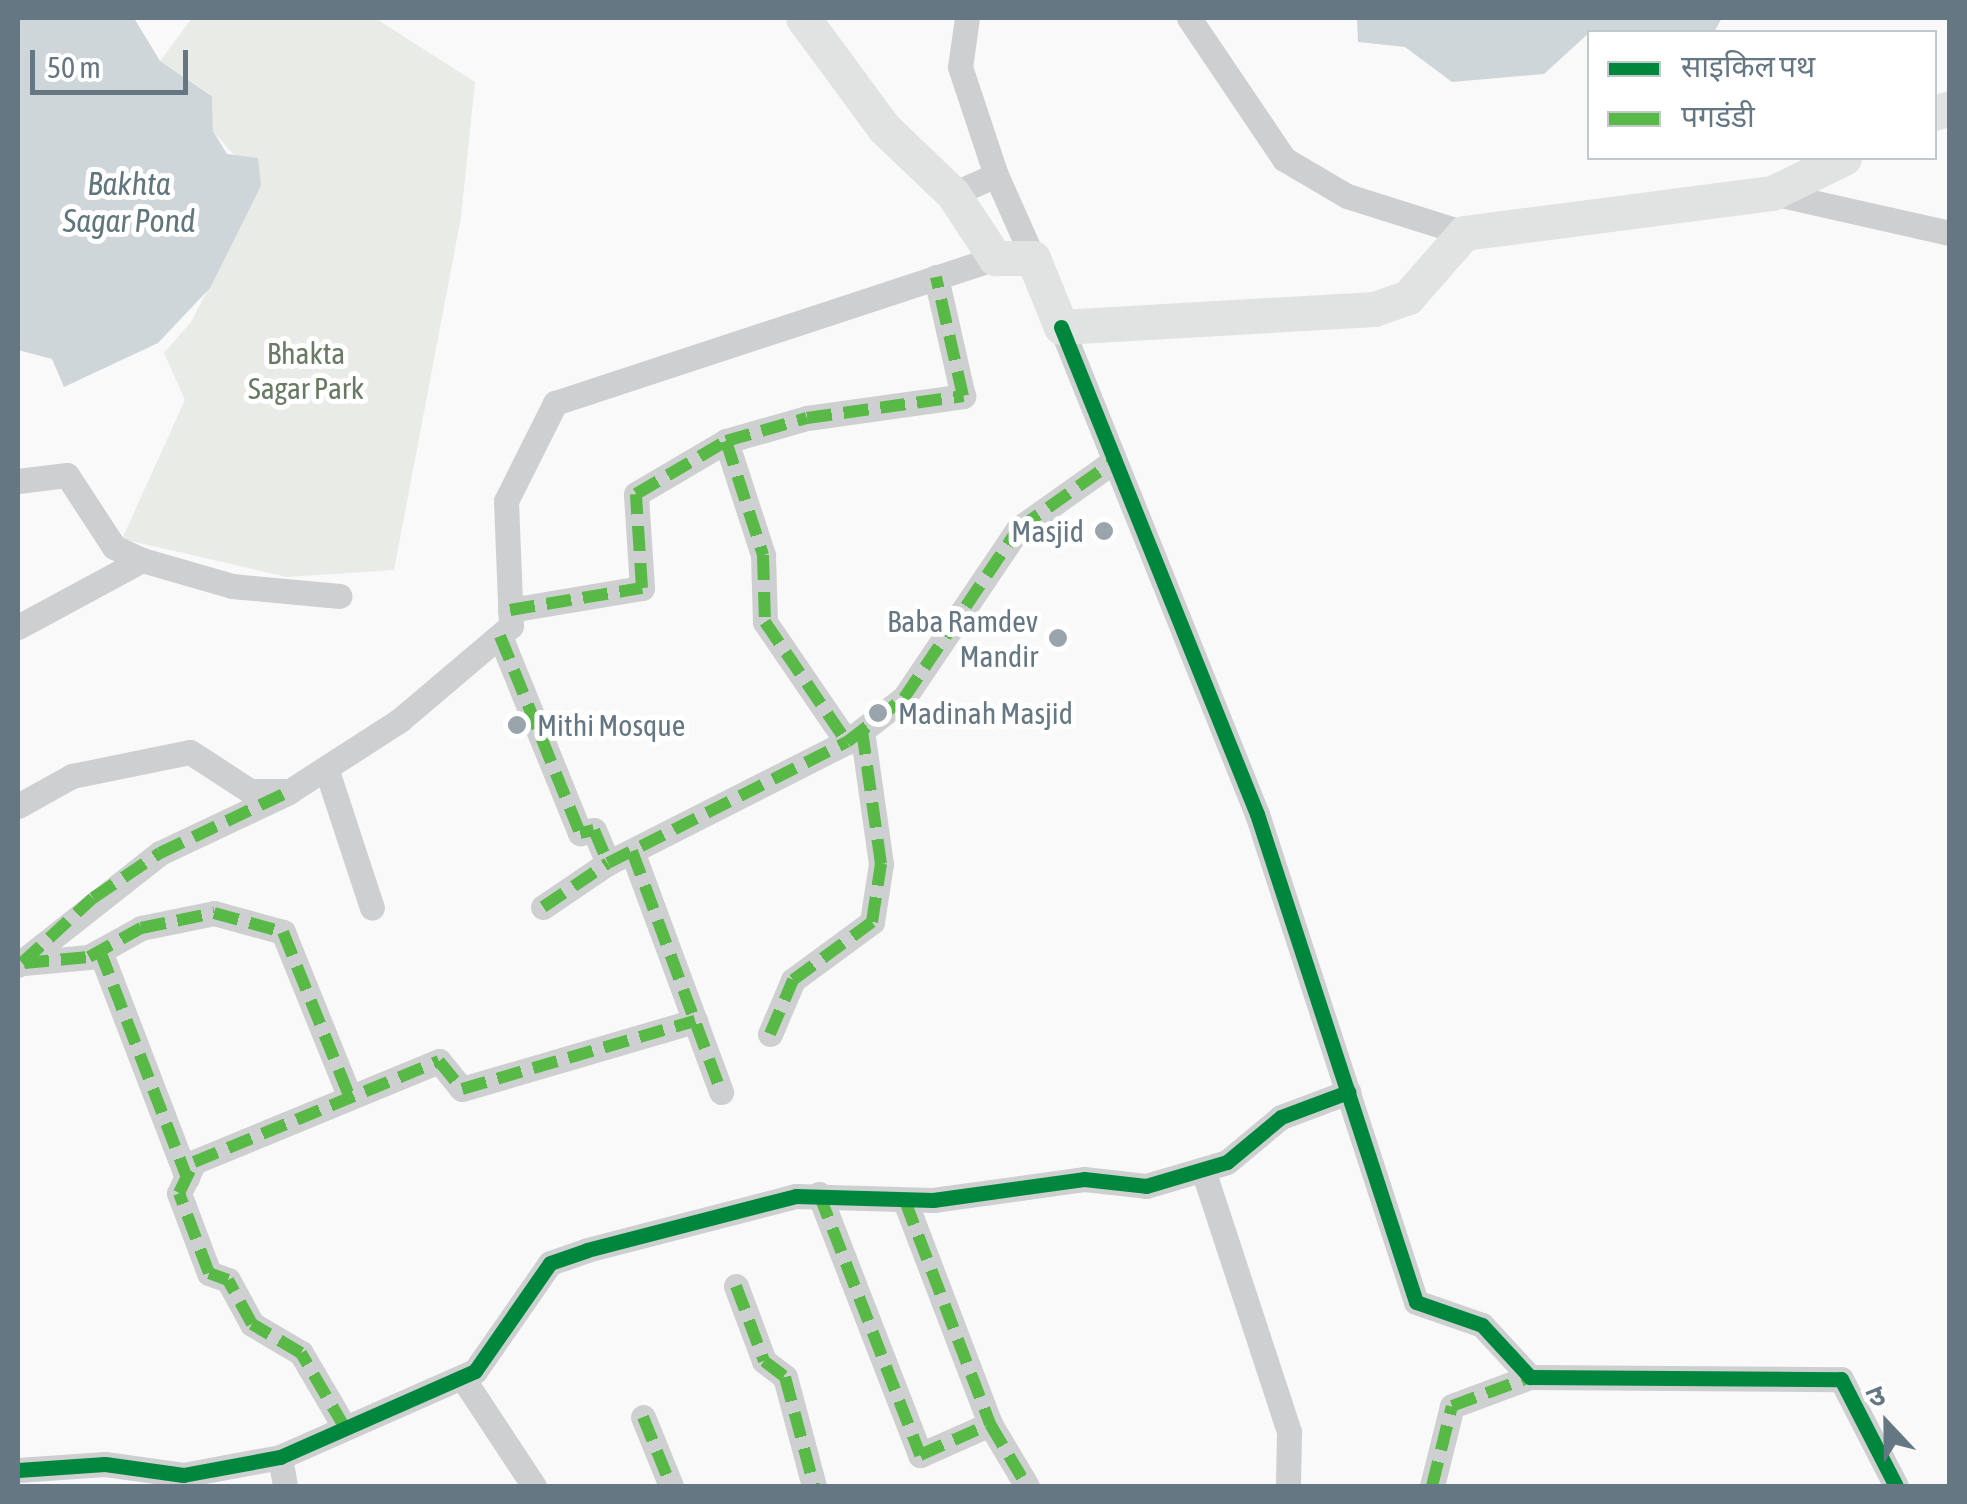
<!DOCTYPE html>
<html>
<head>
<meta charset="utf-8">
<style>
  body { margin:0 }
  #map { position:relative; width:1967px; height:1504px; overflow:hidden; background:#f9f9f9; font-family:"Asap Condensed","Noto Sans Devanagari",sans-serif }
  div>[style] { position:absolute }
  .green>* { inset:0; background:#e8ebe6 }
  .water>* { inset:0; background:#ced6d9 }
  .street>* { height:25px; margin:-12.5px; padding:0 12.5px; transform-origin:12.5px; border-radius:12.5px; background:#cecfd0 }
  .secondary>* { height:35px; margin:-17.5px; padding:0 17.5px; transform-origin:17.5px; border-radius:17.5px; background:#e1e2e2 }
  .quiet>* { height:12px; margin-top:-6px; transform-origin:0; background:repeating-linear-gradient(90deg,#58b947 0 25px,transparent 0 37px) }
  .cycleway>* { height:15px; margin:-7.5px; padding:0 7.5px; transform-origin:7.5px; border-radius:7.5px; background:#00873e }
  .dots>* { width:28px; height:28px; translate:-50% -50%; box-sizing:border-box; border:5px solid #fff; border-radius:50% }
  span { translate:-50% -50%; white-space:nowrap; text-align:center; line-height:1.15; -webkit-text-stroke:10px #fff; paint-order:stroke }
  .park-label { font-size:30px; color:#697a64 }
  .poi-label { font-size:30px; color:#657783 }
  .right { translate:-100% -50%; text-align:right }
  .left { translate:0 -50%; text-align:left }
  .water-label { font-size:32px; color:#60767c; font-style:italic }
  .frame { position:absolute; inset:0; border:20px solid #657783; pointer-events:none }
  .legend { position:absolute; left:1587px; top:30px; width:350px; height:130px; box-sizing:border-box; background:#fff; border:2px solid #c1c9cd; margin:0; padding:12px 18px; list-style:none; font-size:30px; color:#657783 }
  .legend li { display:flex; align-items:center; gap:20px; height:50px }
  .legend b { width:50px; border:2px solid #c1c9cd }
  .north { position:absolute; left:1837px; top:1374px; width:100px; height:100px; -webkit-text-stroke:8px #fff; paint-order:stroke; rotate:338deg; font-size:28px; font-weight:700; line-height:40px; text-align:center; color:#657783 }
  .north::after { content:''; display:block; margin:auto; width:35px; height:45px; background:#657783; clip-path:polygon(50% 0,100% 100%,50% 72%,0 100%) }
  .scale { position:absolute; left:30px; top:50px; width:158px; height:45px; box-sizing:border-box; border:5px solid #657783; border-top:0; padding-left:12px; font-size:30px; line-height:35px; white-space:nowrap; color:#657783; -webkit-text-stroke:8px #fff; paint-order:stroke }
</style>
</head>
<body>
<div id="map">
  <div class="green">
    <i style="clip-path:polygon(192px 18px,375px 18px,475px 82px,461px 217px,394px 570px,287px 577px,122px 539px,185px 400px,164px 353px,191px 322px,261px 186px,213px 131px,212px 95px,160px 61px)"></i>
  </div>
  <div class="water">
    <i style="clip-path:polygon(18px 18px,134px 18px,160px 61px,212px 96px,213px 131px,227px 154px,258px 158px,261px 186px,210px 288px,158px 343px,64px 387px,52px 359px,18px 350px)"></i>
    <i style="clip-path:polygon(1357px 18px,1722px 18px,1714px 32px,1590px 32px,1544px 74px,1452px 82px,1405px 47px,1358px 42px)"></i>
  </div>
  <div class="street">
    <i style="left:967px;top:18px;width:49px;rotate:98.1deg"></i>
    <i style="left:960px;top:67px;width:114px;rotate:71.6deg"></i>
    <i style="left:1189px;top:18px;width:170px;rotate:56deg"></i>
    <i style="left:1284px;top:159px;width:73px;rotate:30.4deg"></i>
    <i style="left:1347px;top:196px;width:123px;rotate:17.5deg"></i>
    <i style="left:1772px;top:193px;width:182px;rotate:12.7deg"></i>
    <i style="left:953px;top:194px;width:47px;rotate:-23.8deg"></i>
    <i style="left:996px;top:175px;width:91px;rotate:66deg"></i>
    <i style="left:1061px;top:327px;width:525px;rotate:68.08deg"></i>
    <i style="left:1257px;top:814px;width:513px;rotate:71.95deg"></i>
    <i style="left:1416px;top:1302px;width:70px;rotate:19.2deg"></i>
    <i style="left:1482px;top:1325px;width:71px;rotate:47.3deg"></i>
    <i style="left:1530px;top:1377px;width:311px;rotate:0.4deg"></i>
    <i style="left:1841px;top:1379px;width:120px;rotate:62.8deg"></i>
    <i style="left:726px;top:441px;width:120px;rotate:72deg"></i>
    <i style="left:763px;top:555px;width:67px;rotate:88.3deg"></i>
    <i style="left:765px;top:622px;width:145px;rotate:55.7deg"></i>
    <i style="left:18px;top:481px;width:49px;rotate:-7deg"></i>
    <i style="left:67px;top:475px;width:86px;rotate:56.9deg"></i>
    <i style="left:114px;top:547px;width:31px;rotate:25deg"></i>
    <i style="left:142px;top:560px;width:94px;rotate:16.1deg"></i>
    <i style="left:232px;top:586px;width:108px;rotate:5.3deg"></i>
    <i style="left:510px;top:610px;width:134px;rotate:-9.5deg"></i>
    <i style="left:642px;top:588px;width:94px;rotate:-93.7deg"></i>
    <i style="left:636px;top:494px;width:104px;rotate:-30.5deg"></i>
    <i style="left:726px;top:441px;width:84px;rotate:-15.9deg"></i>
    <i style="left:807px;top:418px;width:158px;rotate:-8deg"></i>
    <i style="left:963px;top:396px;width:122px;rotate:-102.8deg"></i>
    <i style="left:18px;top:627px;width:141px;rotate:-28.4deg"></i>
    <i style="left:500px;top:636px;width:213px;rotate:67.9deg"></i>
    <i style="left:580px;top:833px;width:14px;rotate:-12deg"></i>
    <i style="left:594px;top:830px;width:36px;rotate:67deg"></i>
    <i style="left:326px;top:768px;width:147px;rotate:71.8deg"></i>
    <i style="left:18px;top:806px;width:62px;rotate:-29.1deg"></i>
    <i style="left:72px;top:776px;width:120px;rotate:-11.5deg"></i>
    <i style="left:190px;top:752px;width:72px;rotate:33deg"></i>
    <i style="left:250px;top:791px;width:40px"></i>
    <i style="left:290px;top:791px;width:131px;rotate:-32.8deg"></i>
    <i style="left:400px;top:720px;width:145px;rotate:-40.3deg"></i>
    <i style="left:511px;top:626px;width:125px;rotate:-92.3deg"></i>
    <i style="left:506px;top:501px;width:110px;rotate:-63.4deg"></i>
    <i style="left:555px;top:403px;width:463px;rotate:-18.2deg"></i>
    <i style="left:632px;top:851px;width:257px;rotate:69.7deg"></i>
    <i style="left:543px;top:907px;width:78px;rotate:-34.1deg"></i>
    <i style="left:608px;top:863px;width:268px;rotate:-26.9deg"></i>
    <i style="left:847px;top:742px;width:72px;rotate:-37.7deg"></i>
    <i style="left:904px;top:698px;width:204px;rotate:-56deg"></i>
    <i style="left:1018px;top:529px;width:118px;rotate:-35.3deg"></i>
    <i style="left:100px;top:951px;width:243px;rotate:69deg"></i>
    <i style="left:24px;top:963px;width:65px;rotate:-5.3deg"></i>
    <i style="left:89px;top:957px;width:60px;rotate:-29.1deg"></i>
    <i style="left:141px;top:928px;width:75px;rotate:-11.6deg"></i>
    <i style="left:214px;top:913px;width:72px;rotate:15.4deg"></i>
    <i style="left:283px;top:932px;width:176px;rotate:68deg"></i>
    <i style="left:18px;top:965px;width:181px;rotate:-38.3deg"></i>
    <i style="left:160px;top:853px;width:143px;rotate:-25.3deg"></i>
    <i style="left:770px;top:1034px;width:59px;rotate:-66.9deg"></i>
    <i style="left:793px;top:980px;width:98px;rotate:-36.3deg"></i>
    <i style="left:872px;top:922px;width:59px;rotate:-81.2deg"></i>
    <i style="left:881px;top:864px;width:134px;rotate:-98.1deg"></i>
    <i style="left:1203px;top:1170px;width:276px;rotate:71.8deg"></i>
    <i style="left:1289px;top:1432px;width:54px;rotate:91.1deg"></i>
    <i style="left:819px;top:1194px;width:280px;rotate:68.8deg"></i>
    <i style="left:920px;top:1455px;width:77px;rotate:-23.9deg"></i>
    <i style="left:905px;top:1201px;width:239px;rotate:69.1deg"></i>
    <i style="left:990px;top:1424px;width:72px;rotate:59.2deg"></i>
    <i style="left:736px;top:1286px;width:80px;rotate:69.5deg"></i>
    <i style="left:764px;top:1361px;width:26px;rotate:37deg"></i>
    <i style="left:785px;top:1377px;width:113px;rotate:75.1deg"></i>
    <i style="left:462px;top:1377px;width:131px;rotate:56.6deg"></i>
    <i style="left:643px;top:1417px;width:74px;rotate:67.9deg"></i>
    <i style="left:345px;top:1428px;width:87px;rotate:-120.4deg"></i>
    <i style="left:301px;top:1353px;width:57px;rotate:-149.4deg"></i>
    <i style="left:252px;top:1324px;width:50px;rotate:-118.6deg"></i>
    <i style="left:228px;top:1280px;width:20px;rotate:-160deg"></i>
    <i style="left:209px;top:1273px;width:85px;rotate:-110.6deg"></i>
    <i style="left:179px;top:1193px;width:34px;rotate:-64deg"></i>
    <i style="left:194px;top:1162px;width:265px;rotate:-22.4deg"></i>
    <i style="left:439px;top:1061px;width:36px;rotate:51deg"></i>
    <i style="left:462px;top:1089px;width:243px;rotate:-16.3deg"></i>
    <i style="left:280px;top:1457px;width:29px;rotate:80deg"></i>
    <i style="left:18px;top:1470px;width:87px;rotate:-3.9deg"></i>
    <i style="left:105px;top:1464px;width:79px;rotate:8deg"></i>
    <i style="left:183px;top:1475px;width:99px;rotate:-10.5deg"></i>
    <i style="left:280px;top:1457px;width:213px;rotate:-23.8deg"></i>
    <i style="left:475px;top:1371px;width:131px;rotate:-55.2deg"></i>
    <i style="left:550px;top:1263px;width:39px;rotate:-19deg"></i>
    <i style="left:587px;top:1250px;width:216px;rotate:-14.5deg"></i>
    <i style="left:796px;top:1196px;width:137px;rotate:1.7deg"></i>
    <i style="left:933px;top:1200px;width:152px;rotate:-7.9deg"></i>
    <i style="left:1084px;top:1179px;width:62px;rotate:6.4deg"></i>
    <i style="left:1146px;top:1186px;width:84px;rotate:-16.5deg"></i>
    <i style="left:1227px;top:1162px;width:70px;rotate:-39.8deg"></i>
    <i style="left:1281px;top:1117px;width:72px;rotate:-20.5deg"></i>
    <i style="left:1432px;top:1486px;width:82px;rotate:-76deg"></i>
    <i style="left:1452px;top:1406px;width:83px;rotate:-20.4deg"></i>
  </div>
  <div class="secondary">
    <i style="left:803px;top:18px;width:137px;rotate:53.6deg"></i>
    <i style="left:884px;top:128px;width:95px;rotate:43.7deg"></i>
    <i style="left:953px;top:194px;width:77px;rotate:56.7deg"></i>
    <i style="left:995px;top:258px;width:38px"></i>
    <i style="left:1033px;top:258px;width:74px;rotate:67.9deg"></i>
    <i style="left:1061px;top:327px;width:314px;rotate:-3.3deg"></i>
    <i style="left:1374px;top:309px;width:36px;rotate:-19deg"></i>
    <i style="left:1408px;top:297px;width:85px;rotate:-48.8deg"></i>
    <i style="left:1464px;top:233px;width:311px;rotate:-7.4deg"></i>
    <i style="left:1772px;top:193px;width:80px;rotate:-25.9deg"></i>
    <i style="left:1934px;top:113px;width:17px;rotate:-17deg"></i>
  </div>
  <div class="quiet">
    <i style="left:726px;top:441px;width:120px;rotate:72deg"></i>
    <i style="left:763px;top:555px;width:67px;rotate:88.3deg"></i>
    <i style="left:765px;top:622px;width:145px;rotate:55.7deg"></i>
    <i style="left:510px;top:610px;width:134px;rotate:-9.5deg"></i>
    <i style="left:642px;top:588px;width:94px;rotate:-93.7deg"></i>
    <i style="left:636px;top:494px;width:104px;rotate:-30.5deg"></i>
    <i style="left:726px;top:441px;width:84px;rotate:-15.9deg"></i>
    <i style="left:807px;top:418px;width:158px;rotate:-8deg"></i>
    <i style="left:963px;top:396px;width:122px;rotate:-102.8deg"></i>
    <i style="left:500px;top:636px;width:213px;rotate:67.9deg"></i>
    <i style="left:580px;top:833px;width:14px;rotate:-12deg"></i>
    <i style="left:594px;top:830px;width:36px;rotate:67deg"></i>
    <i style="left:632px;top:851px;width:257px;rotate:69.7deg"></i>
    <i style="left:543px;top:907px;width:78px;rotate:-34.1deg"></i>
    <i style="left:608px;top:863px;width:268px;rotate:-26.9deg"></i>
    <i style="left:847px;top:742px;width:72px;rotate:-37.7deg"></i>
    <i style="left:904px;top:698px;width:204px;rotate:-56deg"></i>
    <i style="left:1018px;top:529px;width:118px;rotate:-35.3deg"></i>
    <i style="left:100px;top:951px;width:243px;rotate:69deg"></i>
    <i style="left:22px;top:963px;width:96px;rotate:-42.5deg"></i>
    <i style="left:93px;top:898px;width:81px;rotate:-33.9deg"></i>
    <i style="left:160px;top:853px;width:144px;rotate:-25.5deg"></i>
    <i style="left:24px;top:963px;width:65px;rotate:-5.3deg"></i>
    <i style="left:89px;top:957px;width:60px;rotate:-29.1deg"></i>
    <i style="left:141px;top:928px;width:75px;rotate:-11.6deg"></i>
    <i style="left:214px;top:913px;width:72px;rotate:15.4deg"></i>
    <i style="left:283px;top:932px;width:176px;rotate:68deg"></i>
    <i style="left:770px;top:1034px;width:59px;rotate:-66.9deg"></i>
    <i style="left:793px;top:980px;width:98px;rotate:-36.3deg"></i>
    <i style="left:872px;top:922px;width:59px;rotate:-81.2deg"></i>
    <i style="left:881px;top:864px;width:134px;rotate:-98.1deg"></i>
    <i style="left:819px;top:1194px;width:280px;rotate:68.8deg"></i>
    <i style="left:920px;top:1455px;width:77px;rotate:-23.9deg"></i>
    <i style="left:905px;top:1201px;width:239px;rotate:69.1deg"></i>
    <i style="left:990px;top:1424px;width:72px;rotate:59.2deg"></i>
    <i style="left:736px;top:1286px;width:80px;rotate:69.5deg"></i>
    <i style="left:764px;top:1361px;width:26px;rotate:37deg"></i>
    <i style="left:785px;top:1377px;width:113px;rotate:75.1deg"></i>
    <i style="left:643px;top:1417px;width:74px;rotate:67.9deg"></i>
    <i style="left:345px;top:1428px;width:87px;rotate:-120.4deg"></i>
    <i style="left:301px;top:1353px;width:57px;rotate:-149.4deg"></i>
    <i style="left:252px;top:1324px;width:50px;rotate:-118.6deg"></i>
    <i style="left:228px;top:1280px;width:20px;rotate:-160deg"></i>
    <i style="left:209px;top:1273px;width:85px;rotate:-110.6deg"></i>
    <i style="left:179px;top:1193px;width:34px;rotate:-64deg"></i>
    <i style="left:194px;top:1162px;width:265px;rotate:-22.4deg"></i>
    <i style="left:439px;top:1061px;width:36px;rotate:51deg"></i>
    <i style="left:462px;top:1089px;width:243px;rotate:-16.3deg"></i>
    <i style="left:1432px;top:1486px;width:82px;rotate:-76deg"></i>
    <i style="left:1452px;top:1406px;width:83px;rotate:-20.4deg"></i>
  </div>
  <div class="cycleway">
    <i style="left:1061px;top:327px;width:525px;rotate:68.08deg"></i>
    <i style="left:1257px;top:814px;width:513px;rotate:71.95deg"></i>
    <i style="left:1416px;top:1302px;width:70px;rotate:19.2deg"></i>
    <i style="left:1482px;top:1325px;width:71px;rotate:47.3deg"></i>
    <i style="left:1530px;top:1377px;width:311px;rotate:0.4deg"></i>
    <i style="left:1841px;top:1379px;width:120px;rotate:62.8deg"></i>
    <i style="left:18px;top:1470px;width:87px;rotate:-3.9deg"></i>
    <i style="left:105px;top:1464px;width:79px;rotate:8deg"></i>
    <i style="left:183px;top:1475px;width:99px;rotate:-10.5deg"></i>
    <i style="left:280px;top:1457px;width:213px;rotate:-23.8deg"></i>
    <i style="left:475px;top:1371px;width:131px;rotate:-55.2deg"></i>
    <i style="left:550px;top:1263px;width:39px;rotate:-19deg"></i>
    <i style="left:587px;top:1250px;width:216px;rotate:-14.5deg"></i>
    <i style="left:796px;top:1196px;width:137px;rotate:1.7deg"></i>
    <i style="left:933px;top:1200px;width:152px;rotate:-7.9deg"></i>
    <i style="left:1084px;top:1179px;width:62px;rotate:6.4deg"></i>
    <i style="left:1146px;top:1186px;width:84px;rotate:-16.5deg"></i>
    <i style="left:1227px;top:1162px;width:70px;rotate:-39.8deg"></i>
    <i style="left:1281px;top:1117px;width:72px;rotate:-20.5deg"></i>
  </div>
  <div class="dots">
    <i style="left:1104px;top:531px;background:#99a4ac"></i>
    <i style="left:1058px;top:638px;background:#99a4ac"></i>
    <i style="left:878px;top:713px;background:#99a4ac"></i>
    <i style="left:517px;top:725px;background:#99a4ac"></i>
  </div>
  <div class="park-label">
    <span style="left:306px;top:370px">Bhakta<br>Sagar Park</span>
  </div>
  <div class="poi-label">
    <span class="right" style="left:1084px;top:531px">Masjid</span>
    <span class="right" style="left:1038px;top:638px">Baba Ramdev<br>Mandir</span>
    <span class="left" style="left:898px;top:713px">Madinah Masjid</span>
    <span class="left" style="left:537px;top:725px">Mithi Mosque</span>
  </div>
  <div class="water-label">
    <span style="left:129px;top:203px">Bakhta<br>Sagar Pond</span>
  </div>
  <div class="frame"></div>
  <ul class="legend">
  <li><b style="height:12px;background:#00873e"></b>साइकिल पथ</li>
  <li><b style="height:12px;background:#58b947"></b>पगडंडी</li>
  </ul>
  <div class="north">उ</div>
  <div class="scale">50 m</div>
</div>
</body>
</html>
